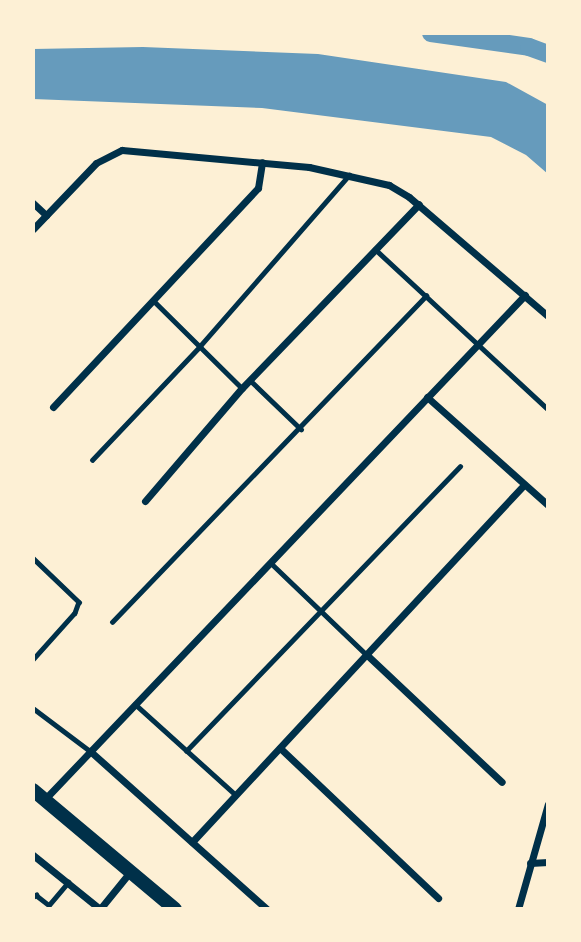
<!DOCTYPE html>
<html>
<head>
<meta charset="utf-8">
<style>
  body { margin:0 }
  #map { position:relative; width:581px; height:942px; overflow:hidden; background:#fdf0d5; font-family:"Exo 2",sans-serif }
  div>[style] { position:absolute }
  .water>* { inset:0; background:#669bbc }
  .canal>* { height:18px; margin:-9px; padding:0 9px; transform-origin:9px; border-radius:9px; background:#669bbc }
  .service>* { height:4.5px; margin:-2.25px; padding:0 2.25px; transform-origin:2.25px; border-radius:2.25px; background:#003049 }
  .minor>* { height:7px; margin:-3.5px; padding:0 3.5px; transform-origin:3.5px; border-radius:3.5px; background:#003049 }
  .primary>* { height:14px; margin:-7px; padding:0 7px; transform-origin:7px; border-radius:7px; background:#003049 }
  span { translate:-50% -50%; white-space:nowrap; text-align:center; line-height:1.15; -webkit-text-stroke:7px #fdf0d5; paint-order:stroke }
  .frame { position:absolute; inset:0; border:35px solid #fdf0d5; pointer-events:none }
</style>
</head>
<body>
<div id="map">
  <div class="water">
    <i style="clip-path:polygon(143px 47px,318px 54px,506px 82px,548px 105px,548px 174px,526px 155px,491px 137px,262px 108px,33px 99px,33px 49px)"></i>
  </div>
  <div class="canal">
    <i style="left:431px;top:33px;width:99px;rotate:8.1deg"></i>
    <i style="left:529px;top:47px;width:20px;rotate:20deg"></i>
  </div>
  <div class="service">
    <i style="left:375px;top:249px;width:236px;rotate:42.8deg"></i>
    <i style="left:154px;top:301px;width:124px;rotate:44.7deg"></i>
    <i style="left:250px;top:380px;width:71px;rotate:43.9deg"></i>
    <i style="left:92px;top:460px;width:157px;rotate:-46.5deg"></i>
    <i style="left:200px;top:346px;width:227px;rotate:-48.9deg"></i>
    <i style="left:33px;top:558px;width:64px;rotate:43.7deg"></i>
    <i style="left:79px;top:602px;width:12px;rotate:110deg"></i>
    <i style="left:75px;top:613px;width:63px;rotate:131.8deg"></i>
    <i style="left:271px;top:563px;width:133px;rotate:43.8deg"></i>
    <i style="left:112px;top:622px;width:453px;rotate:-46.1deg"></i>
    <i style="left:135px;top:704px;width:136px;rotate:42deg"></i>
    <i style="left:33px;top:708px;width:71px;rotate:37deg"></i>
    <i style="left:186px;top:751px;width:395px;rotate:-46.1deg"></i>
    <i style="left:33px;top:897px;width:4px;rotate:-34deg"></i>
    <i style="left:36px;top:895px;width:16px;rotate:38deg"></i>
    <i style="left:49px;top:905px;width:30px;rotate:-50deg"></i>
  </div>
  <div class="minor">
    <i style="left:33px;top:203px;width:18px;rotate:43deg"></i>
    <i style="left:33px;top:229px;width:91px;rotate:-46.3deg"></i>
    <i style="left:96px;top:163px;width:29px;rotate:-27deg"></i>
    <i style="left:122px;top:150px;width:188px;rotate:5.2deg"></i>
    <i style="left:309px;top:167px;width:82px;rotate:12.7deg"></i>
    <i style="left:389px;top:185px;width:23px;rotate:31deg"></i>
    <i style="left:409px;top:197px;width:183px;rotate:40.6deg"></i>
    <i style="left:427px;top:397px;width:162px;rotate:41.8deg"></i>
    <i style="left:53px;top:407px;width:300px;rotate:-46.9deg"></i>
    <i style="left:258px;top:188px;width:26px;rotate:-81deg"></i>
    <i style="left:145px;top:501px;width:149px;rotate:-49.4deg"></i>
    <i style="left:242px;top:388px;width:255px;rotate:-46.1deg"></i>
    <i style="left:367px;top:655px;width:185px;rotate:43.3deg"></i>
    <i style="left:280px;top:748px;width:218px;rotate:43.5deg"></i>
    <i style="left:90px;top:751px;width:237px;rotate:41.8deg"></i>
    <i style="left:45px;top:799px;width:696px;rotate:-46.4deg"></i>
    <i style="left:192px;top:842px;width:488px;rotate:-47.1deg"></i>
    <i style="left:33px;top:855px;width:86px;rotate:38.9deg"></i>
    <i style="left:530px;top:863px;width:18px;rotate:-3deg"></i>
    <i style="left:100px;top:909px;width:48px;rotate:-51deg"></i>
    <i style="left:518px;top:909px;width:109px;rotate:-74.1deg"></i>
  </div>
  <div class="primary">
    <i style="left:33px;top:790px;width:185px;rotate:40deg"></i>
  </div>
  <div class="frame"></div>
</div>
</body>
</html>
